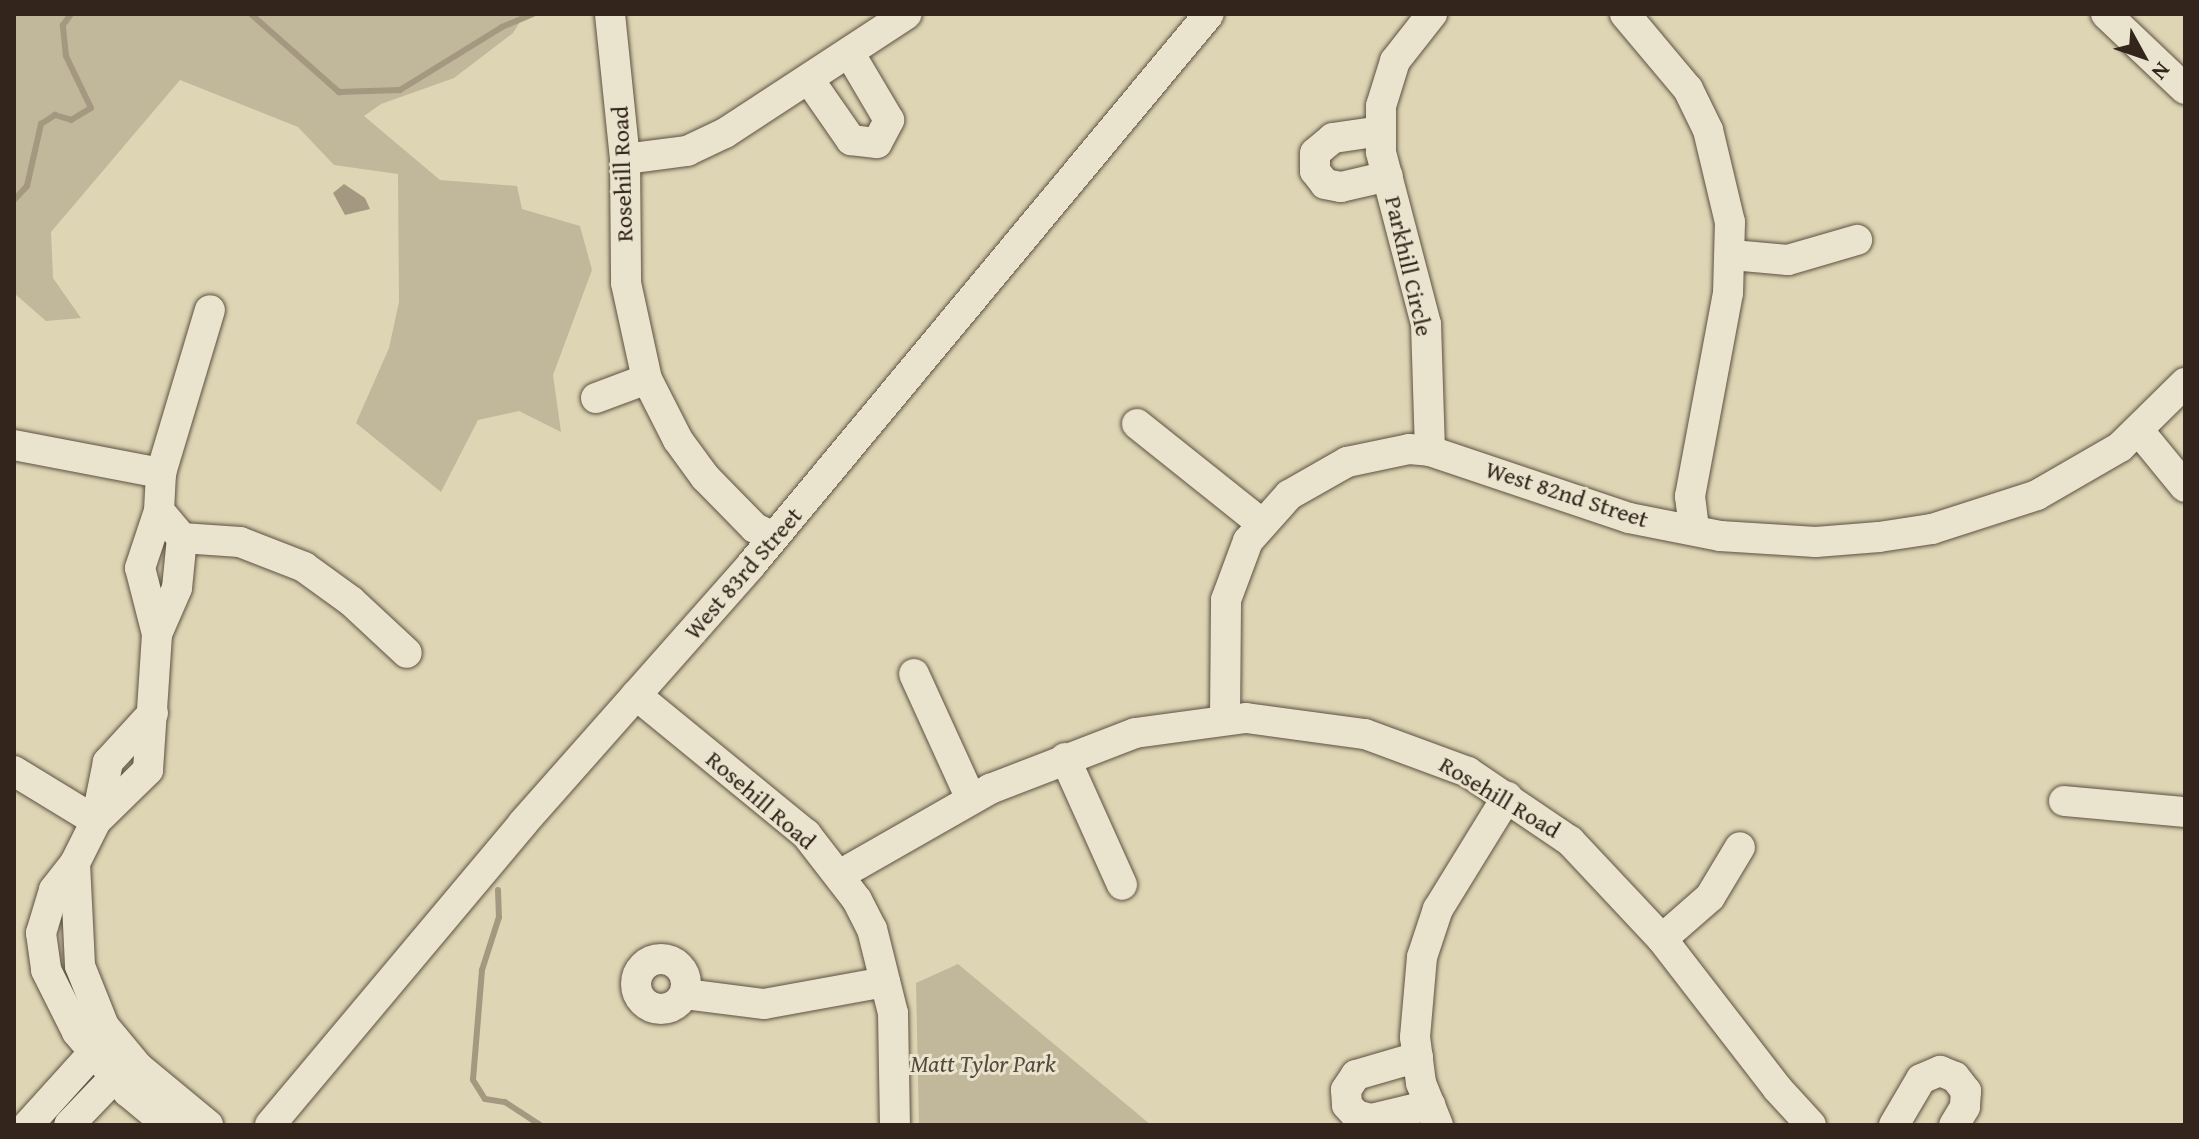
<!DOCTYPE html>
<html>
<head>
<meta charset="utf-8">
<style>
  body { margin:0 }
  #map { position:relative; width:2199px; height:1139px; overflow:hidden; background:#ded5b4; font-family:"Gentium Book Plus",serif }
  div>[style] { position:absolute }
  .green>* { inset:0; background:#c1b79a }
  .water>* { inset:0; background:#a49980 }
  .stream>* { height:6px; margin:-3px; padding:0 3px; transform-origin:3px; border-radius:3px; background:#a49980 }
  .roads { filter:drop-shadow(0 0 2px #5e5142) drop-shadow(0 0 2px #5e5142) }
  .minor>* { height:30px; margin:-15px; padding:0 15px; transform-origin:15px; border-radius:15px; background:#eae4ce }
  .minor>.ring { margin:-15px; padding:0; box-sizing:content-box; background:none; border:30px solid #eae4ce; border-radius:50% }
  span { translate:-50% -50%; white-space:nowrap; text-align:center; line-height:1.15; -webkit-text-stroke:6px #eae4ce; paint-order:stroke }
  .street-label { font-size:24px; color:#33251c }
  .park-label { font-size:24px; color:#564a3c; font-style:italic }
  .frame { position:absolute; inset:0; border:16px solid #33251c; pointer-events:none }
  .north { position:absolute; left:2103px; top:16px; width:80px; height:80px; -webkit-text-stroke:6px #eae4ce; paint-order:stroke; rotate:130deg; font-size:22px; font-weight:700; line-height:32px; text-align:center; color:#33251c }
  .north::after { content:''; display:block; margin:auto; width:28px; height:36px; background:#33251c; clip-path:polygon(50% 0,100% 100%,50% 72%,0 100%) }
</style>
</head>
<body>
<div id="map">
  <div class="green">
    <i style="clip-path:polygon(14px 14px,525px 14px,513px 33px,454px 78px,381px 104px,364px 116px,440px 180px,517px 186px,522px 209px,580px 226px,592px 270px,553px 375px,561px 432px,519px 411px,478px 420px,441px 492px,356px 423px,389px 348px,399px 302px,398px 174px,334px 165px,298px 127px,180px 80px,51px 232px,53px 278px,81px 318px,46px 321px,14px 293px)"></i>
    <i style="clip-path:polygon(958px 964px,1151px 1125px,919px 1125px,916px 983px)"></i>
  </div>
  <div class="water">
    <i style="clip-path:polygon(344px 184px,365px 198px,370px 209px,345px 215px,333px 193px)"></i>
  </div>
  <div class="stream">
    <i style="left:251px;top:14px;width:118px;rotate:41.6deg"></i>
    <i style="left:339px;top:92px;width:61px;rotate:-1.9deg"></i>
    <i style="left:400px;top:90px;width:120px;rotate:-31.7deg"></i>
    <i style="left:502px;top:27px;width:34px;rotate:-23deg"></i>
    <i style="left:14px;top:200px;width:19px;rotate:-47deg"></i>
    <i style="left:27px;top:186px;width:64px;rotate:-77.3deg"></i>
    <i style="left:41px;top:124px;width:17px;rotate:-33deg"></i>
    <i style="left:55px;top:115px;width:17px;rotate:17deg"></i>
    <i style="left:71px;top:120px;width:23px;rotate:-31deg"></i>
    <i style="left:91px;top:108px;width:58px;rotate:-115.7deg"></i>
    <i style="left:66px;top:56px;width:31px;rotate:-96deg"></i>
    <i style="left:63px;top:25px;width:14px;rotate:-54deg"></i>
    <i style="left:498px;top:890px;width:27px;rotate:88deg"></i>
    <i style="left:499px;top:917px;width:56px;rotate:107.8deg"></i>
    <i style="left:482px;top:970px;width:110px;rotate:94.7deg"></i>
    <i style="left:473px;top:1080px;width:22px;rotate:58deg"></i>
    <i style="left:485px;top:1099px;width:20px;rotate:9deg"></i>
    <i style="left:505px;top:1102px;width:42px;rotate:33.3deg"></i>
  </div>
  <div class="roads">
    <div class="minor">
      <i style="left:610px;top:14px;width:146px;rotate:84.1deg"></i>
      <i style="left:625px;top:159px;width:124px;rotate:89.5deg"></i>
      <i style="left:626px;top:283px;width:98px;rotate:77.7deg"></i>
      <i style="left:647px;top:379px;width:68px;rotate:63.1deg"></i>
      <i style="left:678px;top:440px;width:46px;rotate:53.9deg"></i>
      <i style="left:705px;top:477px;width:71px;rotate:45.6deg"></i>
      <i style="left:755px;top:528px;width:19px;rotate:25deg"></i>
      <i style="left:1625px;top:14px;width:98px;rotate:50deg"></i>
      <i style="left:1688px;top:89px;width:46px;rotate:64deg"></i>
      <i style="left:1708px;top:130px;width:95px;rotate:76.6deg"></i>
      <i style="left:1730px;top:222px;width:71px;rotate:91.6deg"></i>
      <i style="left:1728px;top:293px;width:207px;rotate:100.6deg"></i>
      <i style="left:1690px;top:496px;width:34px;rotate:83deg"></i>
      <i style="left:2106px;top:14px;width:109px;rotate:43.5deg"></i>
      <i style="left:810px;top:81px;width:72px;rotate:55.2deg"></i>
      <i style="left:851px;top:140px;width:26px;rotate:7deg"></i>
      <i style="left:877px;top:143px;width:26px;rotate:-62deg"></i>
      <i style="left:889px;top:120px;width:77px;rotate:-120.6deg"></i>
      <i style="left:1381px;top:131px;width:49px;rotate:171.7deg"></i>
      <i style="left:1333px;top:138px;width:23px;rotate:140deg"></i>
      <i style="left:1315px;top:153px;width:18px;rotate:90deg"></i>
      <i style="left:1315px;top:171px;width:16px;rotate:52deg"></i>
      <i style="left:1325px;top:184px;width:16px;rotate:11deg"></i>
      <i style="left:1341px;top:187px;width:48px;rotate:-13.2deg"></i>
      <i style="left:625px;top:159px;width:63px;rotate:-7.4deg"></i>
      <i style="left:687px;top:151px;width:42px;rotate:-25.3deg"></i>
      <i style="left:725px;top:133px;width:217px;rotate:-33.2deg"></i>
      <i style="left:1732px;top:255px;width:56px;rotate:5.1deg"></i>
      <i style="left:1788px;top:260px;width:72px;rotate:-16.2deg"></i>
      <i style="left:596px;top:398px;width:54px;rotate:-20.4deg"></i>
      <i style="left:1137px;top:424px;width:159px;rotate:38.6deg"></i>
      <i style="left:2140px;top:432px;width:71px;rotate:50.7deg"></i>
      <i style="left:14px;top:445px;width:150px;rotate:10.8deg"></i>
      <i style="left:1430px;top:451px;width:127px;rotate:-91.8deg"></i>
      <i style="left:1426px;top:324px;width:178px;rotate:-104.7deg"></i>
      <i style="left:1381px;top:152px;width:46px;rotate:-90deg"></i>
      <i style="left:1381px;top:106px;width:47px;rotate:-72.7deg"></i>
      <i style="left:1395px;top:61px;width:60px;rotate:-51.8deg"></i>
      <i style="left:182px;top:538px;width:58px;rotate:3.9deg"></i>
      <i style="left:240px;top:542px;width:69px;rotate:21.3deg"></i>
      <i style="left:304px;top:567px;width:58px;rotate:35.9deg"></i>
      <i style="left:351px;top:601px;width:76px;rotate:42.9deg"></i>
      <i style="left:182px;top:538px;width:35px;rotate:-130deg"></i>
      <i style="left:159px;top:511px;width:38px;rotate:-87deg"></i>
      <i style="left:161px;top:473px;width:170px;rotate:-73.3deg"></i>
      <i style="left:157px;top:634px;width:68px;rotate:-104.4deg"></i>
      <i style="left:140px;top:568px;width:60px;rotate:-71.6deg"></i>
      <i style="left:914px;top:674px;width:137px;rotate:65.5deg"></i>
      <i style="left:636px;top:695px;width:220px;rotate:39.3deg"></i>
      <i style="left:806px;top:834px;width:83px;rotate:52.3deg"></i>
      <i style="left:857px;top:900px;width:33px;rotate:63deg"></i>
      <i style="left:872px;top:929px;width:87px;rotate:76deg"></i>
      <i style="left:893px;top:1013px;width:112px;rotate:89deg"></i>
      <i style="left:153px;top:713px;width:67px;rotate:132.6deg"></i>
      <i style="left:108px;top:762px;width:60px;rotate:101.5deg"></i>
      <i style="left:96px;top:821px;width:47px;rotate:116.6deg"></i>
      <i style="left:75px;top:863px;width:34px;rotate:128deg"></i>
      <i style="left:54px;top:890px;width:45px;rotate:106.8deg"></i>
      <i style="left:41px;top:933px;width:37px;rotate:82deg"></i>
      <i style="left:46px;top:970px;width:69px;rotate:63.4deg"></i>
      <i style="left:77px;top:1032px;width:79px;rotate:49.6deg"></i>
      <i style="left:128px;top:1092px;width:52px;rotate:39.5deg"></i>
      <i style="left:1225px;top:719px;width:119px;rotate:-89.5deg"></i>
      <i style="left:1226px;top:600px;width:63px;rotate:-69.6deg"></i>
      <i style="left:1248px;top:541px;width:62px;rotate:-48.3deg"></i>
      <i style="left:1289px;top:495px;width:67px;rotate:-29.6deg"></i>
      <i style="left:1347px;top:462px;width:63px;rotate:-11.8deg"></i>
      <i style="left:1409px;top:449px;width:21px;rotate:5deg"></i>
      <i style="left:1430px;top:451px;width:210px;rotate:18.6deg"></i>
      <i style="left:1629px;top:518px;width:93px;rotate:11.2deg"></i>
      <i style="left:1720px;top:536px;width:96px;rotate:3.6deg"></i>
      <i style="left:1816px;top:542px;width:63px;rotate:-4.5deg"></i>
      <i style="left:1879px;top:537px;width:54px;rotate:-8.6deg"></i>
      <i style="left:1932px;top:529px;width:110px;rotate:-17.9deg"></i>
      <i style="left:2037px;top:495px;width:96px;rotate:-30deg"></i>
      <i style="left:2120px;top:447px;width:91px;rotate:-44.6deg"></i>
      <i style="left:1065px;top:758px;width:139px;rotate:65.8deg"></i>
      <i style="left:14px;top:771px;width:96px;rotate:31.4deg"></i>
      <i style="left:2064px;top:801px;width:121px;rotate:5.2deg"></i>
      <i style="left:96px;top:821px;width:73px;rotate:-44.4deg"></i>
      <i style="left:148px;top:770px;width:136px;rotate:-86.2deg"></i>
      <i style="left:157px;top:634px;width:50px;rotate:-66.5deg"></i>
      <i style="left:177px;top:588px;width:50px;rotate:-84.3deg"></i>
      <i style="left:75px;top:863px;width:103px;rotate:87.2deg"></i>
      <i style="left:80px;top:966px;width:65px;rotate:68.2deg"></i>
      <i style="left:104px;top:1026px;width:53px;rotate:50.3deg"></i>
      <i style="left:138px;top:1067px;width:91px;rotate:39.6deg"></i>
      <i style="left:841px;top:874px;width:172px;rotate:-29.7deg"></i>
      <i style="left:990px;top:789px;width:155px;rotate:-21.1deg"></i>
      <i style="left:1135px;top:733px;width:112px;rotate:-7.7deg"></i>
      <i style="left:1246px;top:718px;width:120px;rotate:7.7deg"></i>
      <i style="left:1365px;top:734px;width:110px;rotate:20.3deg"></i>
      <i style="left:1468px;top:772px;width:123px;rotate:34.1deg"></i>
      <i style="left:1570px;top:841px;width:134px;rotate:46.8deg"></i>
      <i style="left:1662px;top:939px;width:188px;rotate:52.3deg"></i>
      <i style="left:1777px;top:1088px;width:50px;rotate:47.4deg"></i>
      <i style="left:1662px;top:939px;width:64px;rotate:-41.2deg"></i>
      <i style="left:1710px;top:897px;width:58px;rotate:-59deg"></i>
      <i class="ring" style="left:636px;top:959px;width:20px;height:20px"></i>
      <i style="left:685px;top:994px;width:80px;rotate:7.2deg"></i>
      <i style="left:764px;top:1004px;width:123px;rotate:-10.3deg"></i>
      <i style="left:1418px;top:1057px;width:65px;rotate:163.8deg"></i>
      <i style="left:1356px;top:1075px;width:18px;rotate:124deg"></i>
      <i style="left:1346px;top:1090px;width:15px;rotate:86deg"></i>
      <i style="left:1347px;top:1105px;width:13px;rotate:48deg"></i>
      <i style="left:1356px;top:1115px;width:16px;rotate:15deg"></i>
      <i style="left:1371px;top:1119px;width:61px;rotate:-13.3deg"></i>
      <i style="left:28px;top:1125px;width:97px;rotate:-47.9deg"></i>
      <i style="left:93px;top:1053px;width:29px;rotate:-6deg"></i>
      <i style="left:122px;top:1050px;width:28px;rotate:105deg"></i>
      <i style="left:115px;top:1077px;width:66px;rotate:133.8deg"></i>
      <i style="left:270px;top:1125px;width:394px;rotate:-50deg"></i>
      <i style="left:523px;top:823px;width:344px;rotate:-48.5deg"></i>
      <i style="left:751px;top:565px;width:716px;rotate:-50.27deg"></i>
      <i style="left:1438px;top:1125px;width:45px;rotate:-112deg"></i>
      <i style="left:1421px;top:1083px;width:46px;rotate:-97.4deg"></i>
      <i style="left:1415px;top:1037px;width:80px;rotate:-85deg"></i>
      <i style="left:1422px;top:957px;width:51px;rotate:-71.6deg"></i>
      <i style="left:1438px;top:909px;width:132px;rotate:-58.4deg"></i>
      <i style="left:1894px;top:1125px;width:53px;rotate:-59.6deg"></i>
      <i style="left:1921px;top:1079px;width:21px;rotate:-23deg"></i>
      <i style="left:1940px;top:1071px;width:16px;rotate:22deg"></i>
      <i style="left:1955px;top:1077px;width:18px;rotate:52deg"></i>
      <i style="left:1966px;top:1091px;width:16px;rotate:94deg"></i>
      <i style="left:1965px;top:1107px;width:21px;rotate:121deg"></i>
    </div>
  </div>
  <div class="street-label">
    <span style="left:622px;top:174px;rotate:-92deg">Rosehill Road</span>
    <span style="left:1409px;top:266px;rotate:77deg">Parkhill Circle</span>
    <span style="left:1567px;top:494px;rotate:18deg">West 82nd Street</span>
    <span style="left:743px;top:573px;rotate:-49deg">West 83rd Street</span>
    <span style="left:1500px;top:797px;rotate:31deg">Rosehill Road</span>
    <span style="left:761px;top:800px;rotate:41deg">Rosehill Road</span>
  </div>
  <div class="park-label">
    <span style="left:983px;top:1064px">Matt Tylor Park</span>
  </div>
  <div class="frame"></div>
  <div class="north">N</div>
</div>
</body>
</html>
